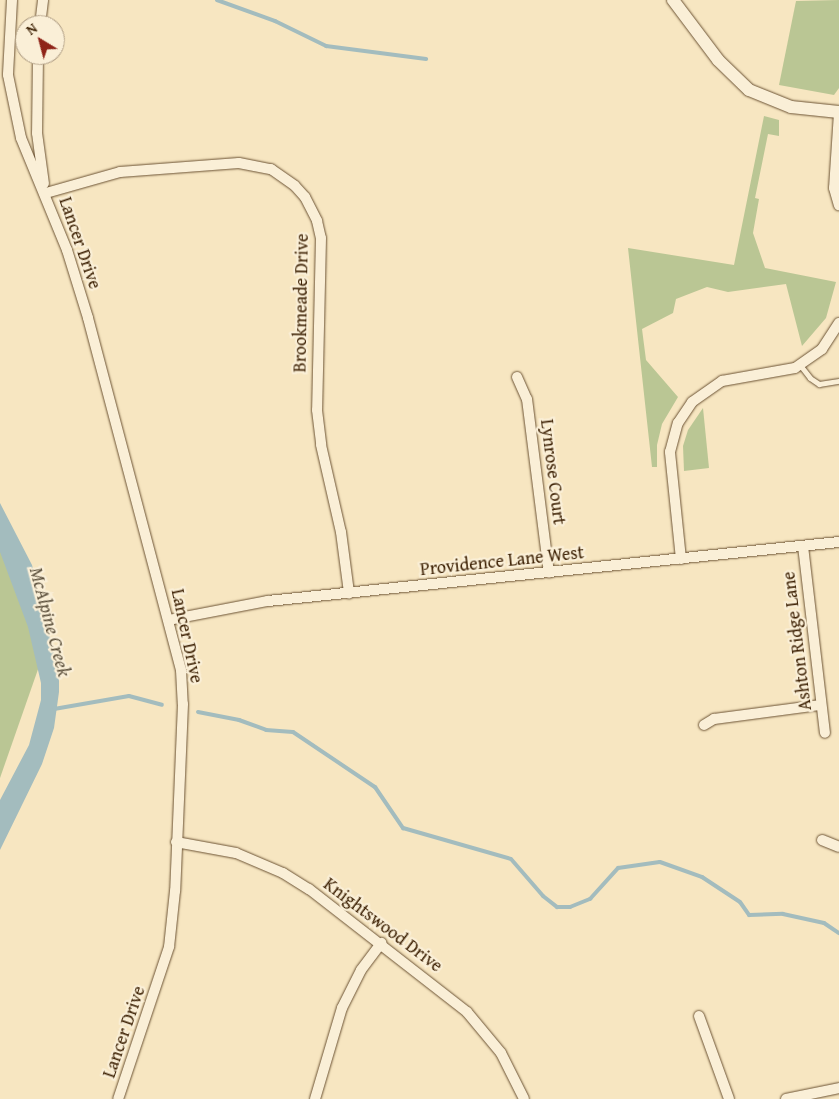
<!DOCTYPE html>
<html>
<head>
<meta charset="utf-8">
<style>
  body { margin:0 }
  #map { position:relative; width:839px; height:1099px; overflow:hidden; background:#f7e6c1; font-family:"Gentium Book Plus",serif }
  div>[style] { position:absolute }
  .green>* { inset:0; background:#bac694 }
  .water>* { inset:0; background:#a3bcbe }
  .stream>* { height:4px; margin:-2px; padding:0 2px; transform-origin:2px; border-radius:2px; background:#a3bcbe }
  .roads { filter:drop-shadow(0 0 1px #6c5334) drop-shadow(0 0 1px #6c5334) }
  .service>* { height:5px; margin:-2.5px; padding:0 2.5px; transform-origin:2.5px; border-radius:2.5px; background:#faefd7 }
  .minor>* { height:10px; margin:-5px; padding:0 5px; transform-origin:5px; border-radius:5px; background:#faefd7 }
  .tertiary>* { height:12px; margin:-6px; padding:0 6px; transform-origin:6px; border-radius:6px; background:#faefd7 }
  span { translate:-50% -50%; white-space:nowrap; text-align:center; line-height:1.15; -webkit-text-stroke:4.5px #faefd7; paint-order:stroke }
  .street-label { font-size:18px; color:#3e2205 }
  .water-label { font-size:19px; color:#5c503c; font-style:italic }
  .north { position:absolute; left:15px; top:15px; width:50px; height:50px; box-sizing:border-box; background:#faefd7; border:1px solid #af9d83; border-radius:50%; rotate:323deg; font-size:14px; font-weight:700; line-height:20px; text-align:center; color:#3e2205 }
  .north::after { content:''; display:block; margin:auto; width:18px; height:22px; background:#8f2418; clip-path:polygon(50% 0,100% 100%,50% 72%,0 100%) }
</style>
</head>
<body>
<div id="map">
  <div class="green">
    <i style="clip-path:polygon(839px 0,839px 88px,834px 95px,779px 85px,796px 1px)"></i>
    <i style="clip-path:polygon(764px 116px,779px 120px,779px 136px,768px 134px,755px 198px,759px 199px,753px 233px,765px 268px,836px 282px,826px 318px,802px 346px,786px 284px,728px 292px,707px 287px,676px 299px,673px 313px,642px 329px,646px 360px,678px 397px,662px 424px,657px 445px,657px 467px,652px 467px,628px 248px,734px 265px)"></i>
    <i style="clip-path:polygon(703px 408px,709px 468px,684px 471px,683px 446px,688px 430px)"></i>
    <i style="clip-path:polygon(0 544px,43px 655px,0 778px)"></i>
  </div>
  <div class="water">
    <i style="clip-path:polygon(0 503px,32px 565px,59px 672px,59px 692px,54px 728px,42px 764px,0 850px,0 800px,29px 745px,41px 700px,41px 683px,28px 627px,0 552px)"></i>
  </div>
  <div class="stream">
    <i style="left:217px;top:0;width:62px;rotate:19.9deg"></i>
    <i style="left:275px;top:21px;width:57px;rotate:26.1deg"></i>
    <i style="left:326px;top:46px;width:101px;rotate:7.4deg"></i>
    <i style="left:54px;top:709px;width:76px;rotate:-9.8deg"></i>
    <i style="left:129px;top:696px;width:34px;rotate:15deg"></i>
    <i style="left:198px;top:712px;width:42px;rotate:11deg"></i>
    <i style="left:239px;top:720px;width:29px;rotate:20deg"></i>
    <i style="left:266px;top:730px;width:27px;rotate:4deg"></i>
    <i style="left:293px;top:732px;width:99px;rotate:33.9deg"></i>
    <i style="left:375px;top:787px;width:50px;rotate:55.7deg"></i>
    <i style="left:403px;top:828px;width:112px;rotate:16deg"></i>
    <i style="left:511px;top:859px;width:49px;rotate:49.1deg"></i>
    <i style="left:543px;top:896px;width:18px;rotate:38deg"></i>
    <i style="left:557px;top:907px;width:13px"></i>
    <i style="left:570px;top:907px;width:22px;rotate:-22deg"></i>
    <i style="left:590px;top:899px;width:42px;rotate:-47.9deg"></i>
    <i style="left:618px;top:868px;width:42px;rotate:-8.1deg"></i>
    <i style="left:660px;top:862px;width:45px;rotate:19.7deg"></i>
    <i style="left:702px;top:877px;width:45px;rotate:33.3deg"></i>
    <i style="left:740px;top:902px;width:16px;rotate:55deg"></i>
    <i style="left:749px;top:915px;width:34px;rotate:-2deg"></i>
    <i style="left:783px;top:914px;width:42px;rotate:12.4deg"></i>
    <i style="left:824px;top:923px;width:18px;rotate:34deg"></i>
  </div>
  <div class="roads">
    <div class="service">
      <i style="left:800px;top:365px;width:16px;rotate:52deg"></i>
      <i style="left:810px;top:378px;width:11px;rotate:34deg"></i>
      <i style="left:819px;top:384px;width:20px;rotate:-9deg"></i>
    </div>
    <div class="minor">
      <i style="left:12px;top:0;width:75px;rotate:93.1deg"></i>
      <i style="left:8px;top:75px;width:64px;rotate:78.3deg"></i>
      <i style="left:21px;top:138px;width:121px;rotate:67.7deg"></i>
      <i style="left:67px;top:250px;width:71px;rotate:72.8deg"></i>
      <i style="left:88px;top:318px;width:364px;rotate:75.2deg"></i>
      <i style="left:181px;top:670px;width:34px;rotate:87deg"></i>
      <i style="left:183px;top:704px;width:187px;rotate:92.4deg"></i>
      <i style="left:175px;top:891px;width:56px;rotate:96.1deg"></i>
      <i style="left:169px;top:947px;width:160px;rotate:108.5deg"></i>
      <i style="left:40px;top:25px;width:25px;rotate:-83deg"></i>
      <i style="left:38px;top:55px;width:78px;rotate:90.7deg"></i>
      <i style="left:37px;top:133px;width:51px;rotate:82.2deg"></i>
      <i style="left:839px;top:113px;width:75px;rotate:93.8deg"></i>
      <i style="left:834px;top:188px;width:18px;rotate:74deg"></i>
      <i style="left:46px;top:193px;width:77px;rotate:-15.8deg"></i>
      <i style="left:120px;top:172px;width:119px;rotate:-4.3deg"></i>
      <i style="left:239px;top:163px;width:33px;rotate:11deg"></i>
      <i style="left:271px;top:169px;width:29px;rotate:35deg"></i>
      <i style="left:295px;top:186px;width:15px;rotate:48deg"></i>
      <i style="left:305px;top:197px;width:27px;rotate:63deg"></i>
      <i style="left:317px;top:221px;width:17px;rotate:77deg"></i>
      <i style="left:321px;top:238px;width:172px;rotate:91.3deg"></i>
      <i style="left:317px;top:410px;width:35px;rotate:83deg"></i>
      <i style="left:321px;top:445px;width:89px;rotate:77.1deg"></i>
      <i style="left:341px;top:532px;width:62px;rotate:82.5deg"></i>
      <i style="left:517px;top:377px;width:24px;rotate:66deg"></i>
      <i style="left:527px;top:399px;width:175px;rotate:82.8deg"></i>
      <i style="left:803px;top:546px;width:188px;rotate:83.3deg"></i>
      <i style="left:681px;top:559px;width:108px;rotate:-95.9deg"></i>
      <i style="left:670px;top:452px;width:30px;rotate:-75deg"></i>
      <i style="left:678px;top:423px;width:25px;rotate:-56deg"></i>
      <i style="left:692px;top:402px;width:37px;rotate:-35deg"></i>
      <i style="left:722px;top:381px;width:74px;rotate:-10.1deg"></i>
      <i style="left:795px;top:368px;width:33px;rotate:-35deg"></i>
      <i style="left:822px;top:349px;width:31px;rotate:-57deg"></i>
      <i style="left:169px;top:620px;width:101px;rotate:-10.9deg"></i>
      <i style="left:268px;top:601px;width:574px;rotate:-5.9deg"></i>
      <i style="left:704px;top:725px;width:12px;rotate:-31deg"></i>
      <i style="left:714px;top:719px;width:108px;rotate:-7.5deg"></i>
      <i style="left:822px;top:840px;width:18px;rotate:22deg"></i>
      <i style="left:176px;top:842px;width:61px;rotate:10.4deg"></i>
      <i style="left:236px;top:853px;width:51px;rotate:23.1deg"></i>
      <i style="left:283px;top:873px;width:31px;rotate:32deg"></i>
      <i style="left:309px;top:889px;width:200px;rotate:37.9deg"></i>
      <i style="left:467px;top:1012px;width:53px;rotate:50.3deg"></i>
      <i style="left:501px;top:1053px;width:51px;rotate:63.4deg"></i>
      <i style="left:699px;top:1016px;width:88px;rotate:70.1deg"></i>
      <i style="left:315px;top:1099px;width:95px;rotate:-73.5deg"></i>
      <i style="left:342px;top:1008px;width:42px;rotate:-63.4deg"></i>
      <i style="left:361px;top:970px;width:34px;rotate:-53deg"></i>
      <i style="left:786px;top:1099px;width:54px;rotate:-11.7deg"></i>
    </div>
    <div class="tertiary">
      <i style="left:673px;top:0;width:75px;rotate:53.1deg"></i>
      <i style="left:718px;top:60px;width:43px;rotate:44.1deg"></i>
      <i style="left:749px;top:90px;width:45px;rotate:22deg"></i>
      <i style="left:791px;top:107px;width:48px;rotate:5.9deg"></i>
    </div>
  </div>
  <div class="street-label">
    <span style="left:80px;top:243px;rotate:71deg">Lancer Drive</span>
    <span style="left:301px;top:303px;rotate:-89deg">Brookmeade Drive</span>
    <span style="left:553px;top:472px;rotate:83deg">Lynrose Court</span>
    <span style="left:502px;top:561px;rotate:-6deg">Providence Lane West</span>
    <span style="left:187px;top:636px;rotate:78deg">Lancer Drive</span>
    <span style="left:797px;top:641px;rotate:-97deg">Ashton Ridge Lane</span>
    <span style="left:383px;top:925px;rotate:37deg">Knightswood Drive</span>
    <span style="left:124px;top:1032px;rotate:-71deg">Lancer Drive</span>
  </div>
  <div class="water-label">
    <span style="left:50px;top:622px;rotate:75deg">McAlpine Creek</span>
  </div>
  <div class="north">N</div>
</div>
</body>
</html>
